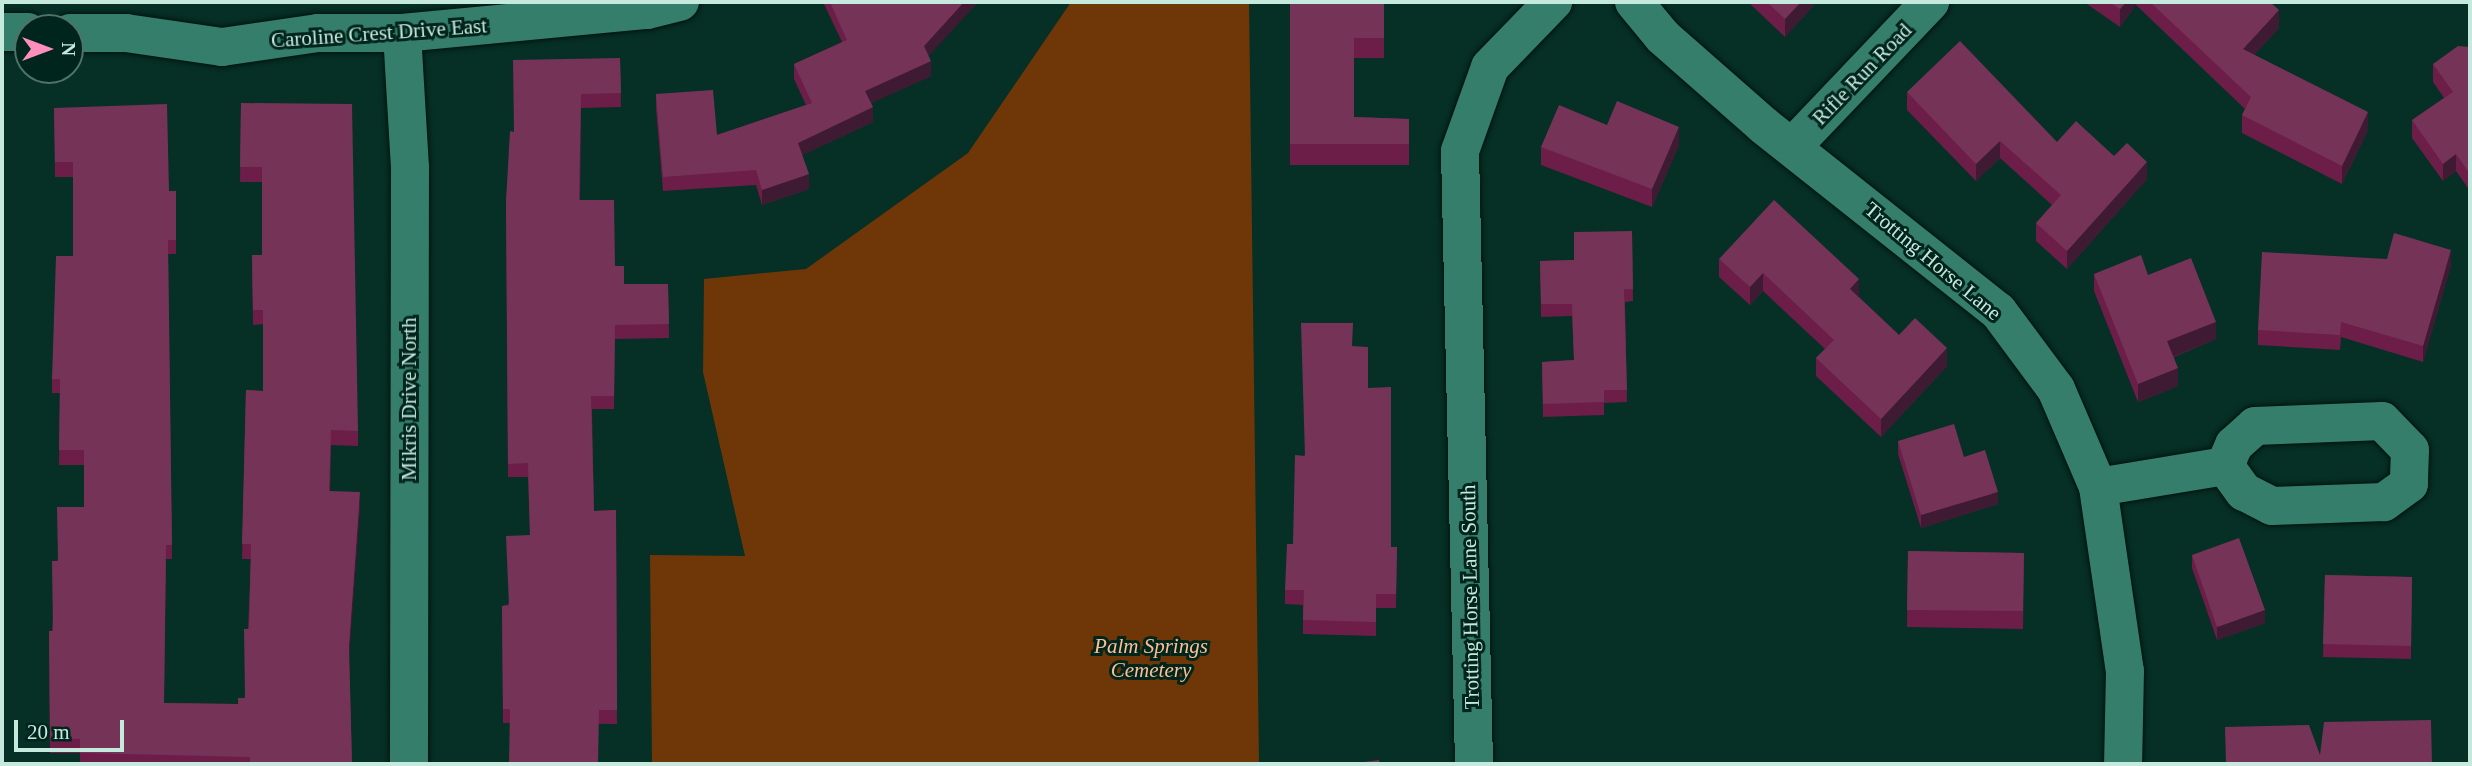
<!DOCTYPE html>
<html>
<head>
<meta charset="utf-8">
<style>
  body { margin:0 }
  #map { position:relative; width:2472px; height:766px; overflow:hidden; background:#062f25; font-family:Georgia,serif }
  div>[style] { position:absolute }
  .green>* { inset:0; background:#6f3707 }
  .roads { filter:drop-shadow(0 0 2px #01140f) drop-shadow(0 0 2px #01140f) }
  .minor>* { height:38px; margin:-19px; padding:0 19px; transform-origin:19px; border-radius:19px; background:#367e6c }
  .wall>* { inset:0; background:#6c1d48 }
  .shaded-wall>* { inset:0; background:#3f1b33 }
  .building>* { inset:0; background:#753358 }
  span { translate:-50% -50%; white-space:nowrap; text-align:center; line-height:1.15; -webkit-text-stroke:6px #00251c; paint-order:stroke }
  .street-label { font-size:21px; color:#c6e9dd }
  .park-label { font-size:21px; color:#ffbe94; font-style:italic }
  .frame { position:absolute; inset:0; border:4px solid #c6e9dd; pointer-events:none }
  .north { position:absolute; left:14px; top:14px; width:70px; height:70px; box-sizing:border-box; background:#00251c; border:2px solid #4f7369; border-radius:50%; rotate:90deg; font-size:19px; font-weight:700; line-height:28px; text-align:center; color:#c6e9dd }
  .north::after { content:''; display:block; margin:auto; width:24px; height:32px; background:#fd8ebe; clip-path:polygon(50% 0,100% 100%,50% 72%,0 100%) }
  .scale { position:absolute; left:14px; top:720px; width:110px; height:32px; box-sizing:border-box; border:4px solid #c6e9dd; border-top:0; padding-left:9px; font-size:21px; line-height:24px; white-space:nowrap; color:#c6e9dd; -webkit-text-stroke:5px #00251c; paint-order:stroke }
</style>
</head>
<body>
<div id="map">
  <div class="green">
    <i style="clip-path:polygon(1071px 2px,1249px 2px,1259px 764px,652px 764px,650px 555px,745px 556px,703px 372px,704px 279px,806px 269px,968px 153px)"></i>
  </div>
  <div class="roads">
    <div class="minor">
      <i style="left:1634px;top:2px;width:45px;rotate:50.4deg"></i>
      <i style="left:1663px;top:37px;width:133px;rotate:41.3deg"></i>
      <i style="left:1763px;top:125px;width:300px;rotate:38.4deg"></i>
      <i style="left:1998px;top:311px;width:97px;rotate:53.4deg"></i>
      <i style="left:2056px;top:389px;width:107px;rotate:66.8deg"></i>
      <i style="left:2098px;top:487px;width:186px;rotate:81.7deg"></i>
      <i style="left:2125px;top:671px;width:93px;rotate:91.2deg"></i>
      <i style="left:2px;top:32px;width:26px"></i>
      <i style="left:70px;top:33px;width:56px"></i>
      <i style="left:126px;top:33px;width:97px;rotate:8.3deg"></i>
      <i style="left:222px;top:47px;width:97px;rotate:-8.3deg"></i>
      <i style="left:318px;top:33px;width:84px"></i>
      <i style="left:402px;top:33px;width:246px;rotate:-5.4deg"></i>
      <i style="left:647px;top:10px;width:34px;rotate:-14deg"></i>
      <i style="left:402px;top:33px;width:135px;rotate:86.6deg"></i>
      <i style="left:410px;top:168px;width:596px;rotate:90.1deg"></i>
      <i style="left:1793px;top:146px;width:199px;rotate:-46.4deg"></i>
      <i style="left:2382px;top:421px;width:40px;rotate:46deg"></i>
      <i style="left:2410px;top:450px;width:34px;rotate:92deg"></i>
      <i style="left:2409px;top:484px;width:31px;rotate:144deg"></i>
      <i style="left:2384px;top:502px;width:112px;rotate:178deg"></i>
      <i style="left:2272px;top:506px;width:31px;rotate:-153deg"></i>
      <i style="left:2244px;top:492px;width:32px;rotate:-126deg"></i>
      <i style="left:2225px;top:466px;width:23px;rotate:-67deg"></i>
      <i style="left:2234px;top:445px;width:28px;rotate:-42deg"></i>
      <i style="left:2255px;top:426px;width:127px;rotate:-2.3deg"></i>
      <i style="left:2098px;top:487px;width:129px;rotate:-9.4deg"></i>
      <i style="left:1474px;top:764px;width:613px;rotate:-91.31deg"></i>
      <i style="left:1460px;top:151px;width:89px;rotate:-70.3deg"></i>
      <i style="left:1490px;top:67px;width:91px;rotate:-45.9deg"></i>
    </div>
  </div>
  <div class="wall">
    <i style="clip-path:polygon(823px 2px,978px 2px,928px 56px,931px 76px,871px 103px,873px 122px,802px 155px,809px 189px,762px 205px,756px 185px,663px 191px,656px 109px,656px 94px,717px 135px,806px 105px,794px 79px,794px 64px,842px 42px)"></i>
    <i style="clip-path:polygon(1290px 2px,1384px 2px,1384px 58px,1354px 58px,1354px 117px,1409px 119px,1409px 165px,1290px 165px)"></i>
    <i style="clip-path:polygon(1748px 2px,1813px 2px,1813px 6px,1785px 37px)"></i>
    <i style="clip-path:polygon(2084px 2px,2270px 2px,2279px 28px,2254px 55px,2368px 130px,2342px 184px,2242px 133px,2242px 115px,2245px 109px,2136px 5px,2120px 27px)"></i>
    <i style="clip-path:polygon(2470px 46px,2470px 191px,2456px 171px,2443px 181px,2412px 138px,2412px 120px,2444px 98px,2433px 82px,2433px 64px)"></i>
    <i style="clip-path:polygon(620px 58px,621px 107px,581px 108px,580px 200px,624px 284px,668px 284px,669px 338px,615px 339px,614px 409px,592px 409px,594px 511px,616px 510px,617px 724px,503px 723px,502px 606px,508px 605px,530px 535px,528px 477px,508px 477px,506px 201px,514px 132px)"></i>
    <i style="clip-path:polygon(1907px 92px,2057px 142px,2114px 156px,2147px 179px,2067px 269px,2036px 241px,2036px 223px,2052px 205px,2000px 158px,1976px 181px,1907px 110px)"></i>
    <i style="clip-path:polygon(241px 103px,358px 431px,358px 446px,331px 445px,330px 491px,360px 506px,349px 656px,352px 764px,80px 764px,80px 753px,50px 753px,49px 631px,52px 631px,57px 561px,84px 507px,84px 465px,59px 465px,60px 393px,52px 393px,52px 379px,73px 256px,73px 177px,55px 177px,54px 108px,169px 191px,176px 191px,176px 254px,168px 254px,172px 559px,166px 559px,164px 703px,238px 704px,245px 698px,251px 559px,242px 559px,246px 390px,263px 391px,263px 324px,253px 325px,252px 270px,262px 255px,262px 182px,240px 182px)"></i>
    <i style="clip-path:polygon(1607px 125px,1679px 145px,1652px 207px,1541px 165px,1541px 147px)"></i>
    <i style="clip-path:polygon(1632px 231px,1633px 301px,1625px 302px,1627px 402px,1604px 403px,1604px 415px,1543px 417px,1542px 362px,1574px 360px,1572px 316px,1541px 317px,1540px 261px,1574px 260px)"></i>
    <i style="clip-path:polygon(1719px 259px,1859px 297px,1899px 335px,1947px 366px,1881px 437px,1816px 376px,1816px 358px,1825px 349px,1763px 291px,1750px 305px,1719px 277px)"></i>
    <i style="clip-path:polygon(2451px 265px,2423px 362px,2341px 337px,2340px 350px,2258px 345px,2258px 330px)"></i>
    <i style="clip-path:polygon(2094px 274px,2216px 339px,2174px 357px,2178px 386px,2138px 402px,2094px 291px)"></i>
    <i style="clip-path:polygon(1353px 346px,1368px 388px,1391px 547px,1397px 547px,1396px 608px,1376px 608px,1376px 636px,1303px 634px,1303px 605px,1285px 604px,1285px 590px,1293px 544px,1304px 456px)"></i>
    <i style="clip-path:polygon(1898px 441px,1964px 457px,1998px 504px,1921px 528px,1898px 454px)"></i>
    <i style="clip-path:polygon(1908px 551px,2024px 553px,2023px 629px,1907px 627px)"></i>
    <i style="clip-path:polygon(2192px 555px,2265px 623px,2217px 640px,2192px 568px)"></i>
    <i style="clip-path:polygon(2325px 575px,2412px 577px,2411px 659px,2323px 657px)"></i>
  </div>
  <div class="shaded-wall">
    <i style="clip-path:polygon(964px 2px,978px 2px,924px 61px,924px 46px)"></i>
    <i style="clip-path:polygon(1801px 2px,1813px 2px,1813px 6px,1785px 37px,1785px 19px)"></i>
    <i style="clip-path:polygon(2126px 2px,2136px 2px,2136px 5px,2120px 27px,2120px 9px)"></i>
    <i style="clip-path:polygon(2279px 10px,2279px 28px,2243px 67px,2243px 49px)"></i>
    <i style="clip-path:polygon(931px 61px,931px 76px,865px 106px,865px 91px)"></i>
    <i style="clip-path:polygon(873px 107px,873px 122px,798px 157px,798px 143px)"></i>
    <i style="clip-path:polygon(2368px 112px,2368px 130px,2342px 184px,2342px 166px)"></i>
    <i style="clip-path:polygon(1679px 127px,1679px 145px,1652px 207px,1652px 189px)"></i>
    <i style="clip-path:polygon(2000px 141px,2000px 158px,1976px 181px,1976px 164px)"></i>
    <i style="clip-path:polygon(2456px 154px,2456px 171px,2443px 181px,2443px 164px)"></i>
    <i style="clip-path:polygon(2147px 162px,2147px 179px,2067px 269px,2067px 251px)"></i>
    <i style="clip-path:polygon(809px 174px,809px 189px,762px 205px,762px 190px)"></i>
    <i style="clip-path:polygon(2451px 250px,2451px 265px,2423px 362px,2423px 346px)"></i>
    <i style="clip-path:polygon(1763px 273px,1763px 291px,1750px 305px,1750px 287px)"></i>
    <i style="clip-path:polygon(1859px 279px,1859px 297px,1850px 306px,1850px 289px)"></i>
    <i style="clip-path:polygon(2216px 322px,2216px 339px,2167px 359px,2167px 341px)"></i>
    <i style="clip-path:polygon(1947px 348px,1947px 366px,1881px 437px,1881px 419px)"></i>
    <i style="clip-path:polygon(2178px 368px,2178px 386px,2138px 402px,2138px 384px)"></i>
    <i style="clip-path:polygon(360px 492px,360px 506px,349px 660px,349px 646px)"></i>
    <i style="clip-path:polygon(1998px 492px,1998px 504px,1921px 528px,1921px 515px)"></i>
    <i style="clip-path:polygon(2265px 610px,2265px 623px,2217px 640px,2217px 627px)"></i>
  </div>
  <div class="building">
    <i style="clip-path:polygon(830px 2px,964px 2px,924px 46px,931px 61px,865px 91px,873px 107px,798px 143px,809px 174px,762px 190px,756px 170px,663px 177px,656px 94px,713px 90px,717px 135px,812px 103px,794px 64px,847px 40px)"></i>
    <i style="clip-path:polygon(1290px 2px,1384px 2px,1384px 38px,1354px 38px,1354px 117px,1409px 119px,1409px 144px,1290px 144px)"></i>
    <i style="clip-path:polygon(1767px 2px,1801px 2px,1785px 19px)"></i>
    <i style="clip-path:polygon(2109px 2px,2126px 2px,2120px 9px)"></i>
    <i style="clip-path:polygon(2150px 2px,2270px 2px,2279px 10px,2243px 49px,2368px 112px,2342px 166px,2242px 115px,2251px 97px)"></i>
    <i style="clip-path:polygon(1960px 41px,2057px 142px,2076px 121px,2114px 156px,2127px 143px,2147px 162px,2067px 251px,2036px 223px,2061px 195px,2000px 141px,1976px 164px,1907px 92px)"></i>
    <i style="clip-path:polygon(2458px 46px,2470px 47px,2470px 174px,2456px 154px,2443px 164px,2412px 120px,2453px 92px,2433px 64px)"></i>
    <i style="clip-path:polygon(620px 58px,621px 93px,581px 94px,579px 200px,614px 200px,615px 266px,624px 266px,624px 284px,668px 284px,669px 324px,615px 325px,614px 396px,591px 396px,594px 511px,616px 510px,617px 710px,599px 710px,598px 764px,509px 764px,510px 709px,503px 709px,502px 606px,509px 605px,506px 536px,530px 535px,528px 463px,508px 464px,506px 201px,510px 131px,514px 132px,513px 60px)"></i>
    <i style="clip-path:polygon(1617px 101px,1679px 127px,1652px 189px,1541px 147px,1559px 105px,1607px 125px)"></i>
    <i style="clip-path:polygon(241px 103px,352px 104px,358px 431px,331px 430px,329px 491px,360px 492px,349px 646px,352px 764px,250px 764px,250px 757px,80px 753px,80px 739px,50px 738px,49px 631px,53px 631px,52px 561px,58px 561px,57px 507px,84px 507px,84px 450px,59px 450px,60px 379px,52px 379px,56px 256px,73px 256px,73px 162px,55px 162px,54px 108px,167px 104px,169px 191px,176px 191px,176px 240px,168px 240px,172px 545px,166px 545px,164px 703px,238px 704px,238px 698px,245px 698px,244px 629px,249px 629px,251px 544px,242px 544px,246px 390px,263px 391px,263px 310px,253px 310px,252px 255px,262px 255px,262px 167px,240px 167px)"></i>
    <i style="clip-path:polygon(1774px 200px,1859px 279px,1850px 289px,1899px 335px,1915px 318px,1947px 348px,1881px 419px,1816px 358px,1834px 340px,1763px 273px,1750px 287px,1719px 259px)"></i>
    <i style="clip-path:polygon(1632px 231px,1633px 289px,1624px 289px,1627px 390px,1604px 390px,1604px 402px,1543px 404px,1542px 362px,1574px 360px,1572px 304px,1541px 304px,1540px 261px,1574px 260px,1574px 232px)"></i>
    <i style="clip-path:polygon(2394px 233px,2451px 250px,2423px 346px,2341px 322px,2340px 335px,2258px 330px,2262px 252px,2387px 259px)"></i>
    <i style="clip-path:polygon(2141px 255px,2148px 275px,2191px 258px,2216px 322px,2167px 341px,2178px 368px,2138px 384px,2094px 274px)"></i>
    <i style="clip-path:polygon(1301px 323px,1353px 323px,1352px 346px,1368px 347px,1368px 388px,1391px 387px,1391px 547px,1397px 547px,1396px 594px,1376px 594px,1376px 622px,1303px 620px,1304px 590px,1285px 590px,1287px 544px,1293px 544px,1295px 455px,1305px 456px)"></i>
    <i style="clip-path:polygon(1954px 424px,1964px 457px,1985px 450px,1998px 492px,1921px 515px,1898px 441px)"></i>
    <i style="clip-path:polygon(2239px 538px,2265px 610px,2217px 627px,2192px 555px)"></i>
    <i style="clip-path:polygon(1908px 551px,2024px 553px,2023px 611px,1907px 610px)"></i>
    <i style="clip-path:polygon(2325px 575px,2412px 577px,2411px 646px,2323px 644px)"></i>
    <i style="clip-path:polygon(2431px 720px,2432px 764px,2226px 764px,2225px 727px,2309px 725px,2320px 755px,2324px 722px)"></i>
    <i style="clip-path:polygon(1379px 760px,1380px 764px,1349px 764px)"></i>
  </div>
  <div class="street-label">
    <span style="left:379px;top:33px;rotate:-4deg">Caroline Crest Drive East</span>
    <span style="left:1862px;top:74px;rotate:-46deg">Rifle Run Road</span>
    <span style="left:1933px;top:261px;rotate:40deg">Trotting Horse Lane</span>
    <span style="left:409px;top:399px;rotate:-90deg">Mikris Drive North</span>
    <span style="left:1470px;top:597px;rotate:-91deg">Trotting Horse Lane South</span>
  </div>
  <div class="park-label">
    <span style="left:1151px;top:658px">Palm Springs<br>Cemetery</span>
  </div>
  <div class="frame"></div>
  <div class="north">N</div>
  <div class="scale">20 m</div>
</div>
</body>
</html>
